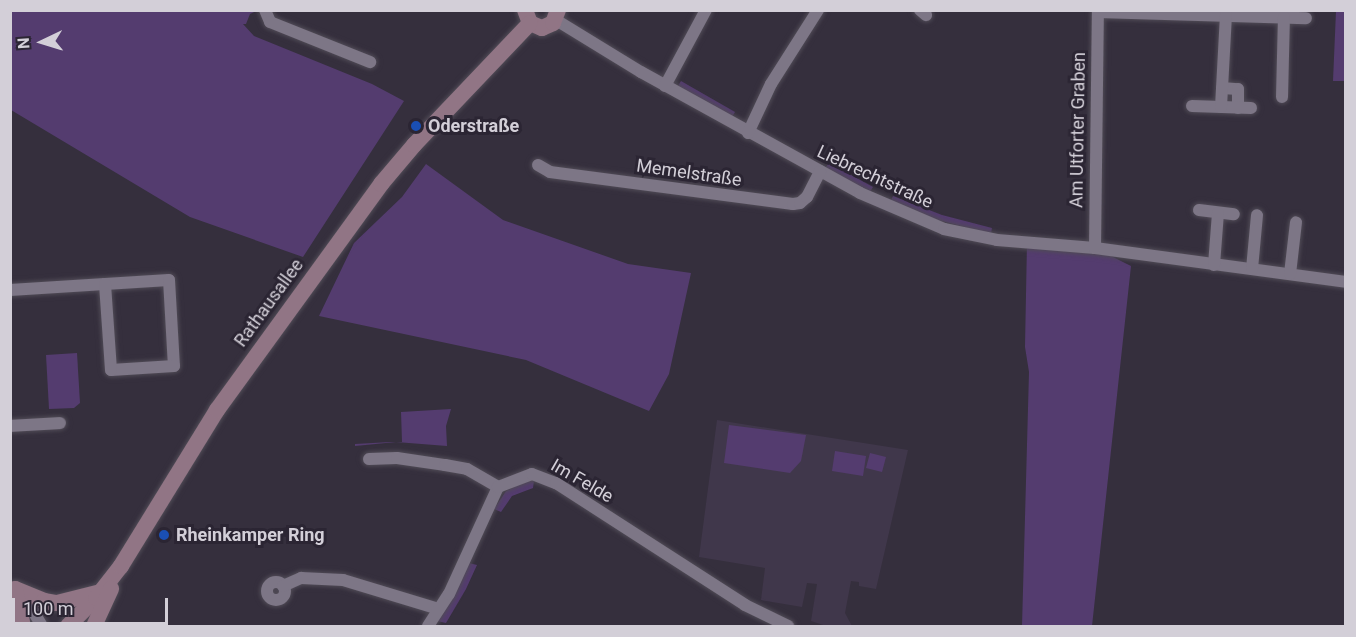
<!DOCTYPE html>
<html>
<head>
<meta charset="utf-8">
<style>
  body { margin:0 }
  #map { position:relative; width:1356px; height:637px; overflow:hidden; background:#352f3d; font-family:Roboto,sans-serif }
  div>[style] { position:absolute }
  .built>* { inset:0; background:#40374b }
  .green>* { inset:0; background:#543c6f }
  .roads { filter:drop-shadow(0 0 2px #504b56) drop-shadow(0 0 2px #504b56) }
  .street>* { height:12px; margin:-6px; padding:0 6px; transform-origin:6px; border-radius:6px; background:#7d7686 }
  .street>.ring { margin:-6px; padding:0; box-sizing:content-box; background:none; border:12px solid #7d7686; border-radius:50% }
  .secondary>* { height:16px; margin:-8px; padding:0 8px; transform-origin:8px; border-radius:8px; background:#917585 }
  .dots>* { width:16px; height:16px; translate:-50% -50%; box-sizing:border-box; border:3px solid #2b2533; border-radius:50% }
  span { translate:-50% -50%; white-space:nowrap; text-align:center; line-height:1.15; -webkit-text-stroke:6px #2b2533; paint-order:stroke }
  .poi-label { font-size:18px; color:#d3cfd8; font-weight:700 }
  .left { translate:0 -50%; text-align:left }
  .street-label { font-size:18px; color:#d3cfd8 }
  .frame { position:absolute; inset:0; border:12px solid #d3cfd8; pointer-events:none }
  .north { position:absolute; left:12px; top:12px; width:60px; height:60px; -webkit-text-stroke:4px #2b2533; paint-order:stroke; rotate:266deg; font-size:16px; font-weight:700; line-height:24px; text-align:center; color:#d3cfd8 }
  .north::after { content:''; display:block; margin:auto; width:21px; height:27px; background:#d3cfd8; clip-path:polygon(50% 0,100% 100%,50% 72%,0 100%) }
  .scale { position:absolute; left:12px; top:598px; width:156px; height:27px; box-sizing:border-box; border:3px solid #d3cfd8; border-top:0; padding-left:8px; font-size:18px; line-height:21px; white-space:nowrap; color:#d3cfd8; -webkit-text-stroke:4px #2b2533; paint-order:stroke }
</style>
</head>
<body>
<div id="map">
  <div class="built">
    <i style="clip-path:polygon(717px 420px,908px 450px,876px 589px,859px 586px,859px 582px,851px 581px,845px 613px,852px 626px,826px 626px,811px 621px,817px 584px,807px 583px,802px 607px,761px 600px,765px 568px,699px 557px)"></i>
  </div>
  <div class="green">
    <i style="clip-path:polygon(11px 10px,256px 11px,250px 14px,246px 24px,243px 24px,254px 36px,372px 84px,404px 101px,303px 257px,190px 217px,11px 110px)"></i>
    <i style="clip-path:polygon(1336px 11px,1345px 11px,1345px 81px,1333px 81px)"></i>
    <i style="clip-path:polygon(681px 81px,735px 112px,732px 117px,678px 86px)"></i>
    <i style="clip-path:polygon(829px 163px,873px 187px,870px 192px,825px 168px)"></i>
    <i style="clip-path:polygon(426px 164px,503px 220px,628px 264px,691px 273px,669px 374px,649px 411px,526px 360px,319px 316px,354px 243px,402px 197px)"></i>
    <i style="clip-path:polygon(893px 196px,942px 215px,992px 228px,991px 234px,934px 219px,890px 202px)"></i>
    <i style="clip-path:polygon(1027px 242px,1095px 248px,1131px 266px,1092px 626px,1022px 626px,1029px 372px,1025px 347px)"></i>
    <i style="clip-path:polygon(77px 353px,80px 403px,74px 408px,49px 409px,46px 355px)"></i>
    <i style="clip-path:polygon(451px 409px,446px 426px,447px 446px,396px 442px,355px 446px,355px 444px,390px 442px,402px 442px,401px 412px)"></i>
    <i style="clip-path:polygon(729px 425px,806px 435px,801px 461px,790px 473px,724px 463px)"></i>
    <i style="clip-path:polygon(835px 451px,866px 456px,863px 476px,832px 471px)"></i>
    <i style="clip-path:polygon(870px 453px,886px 457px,882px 472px,866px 468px)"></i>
    <i style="clip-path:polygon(527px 481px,534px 481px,533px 488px,512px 496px,501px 512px,494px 509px,506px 491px)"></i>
    <i style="clip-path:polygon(469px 563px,477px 565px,466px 589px,446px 623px,437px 621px)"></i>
  </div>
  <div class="roads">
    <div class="street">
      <i style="left:265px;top:10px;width:13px;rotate:67deg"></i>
      <i style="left:270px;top:22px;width:108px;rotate:21.8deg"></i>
      <i style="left:920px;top:10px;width:8px;rotate:40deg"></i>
      <i style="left:1098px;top:12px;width:208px;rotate:1.7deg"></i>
      <i style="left:556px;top:20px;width:100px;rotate:31.5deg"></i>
      <i style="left:641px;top:72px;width:250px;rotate:28.9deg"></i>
      <i style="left:860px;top:193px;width:91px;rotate:23.2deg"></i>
      <i style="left:944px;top:229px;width:54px;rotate:11.7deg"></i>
      <i style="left:997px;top:240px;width:98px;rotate:4.7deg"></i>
      <i style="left:1095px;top:248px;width:253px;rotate:7.7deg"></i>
      <i style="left:665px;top:86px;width:86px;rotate:-61.7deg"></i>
      <i style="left:1222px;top:88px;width:16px;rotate:4deg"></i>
      <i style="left:1238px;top:89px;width:19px;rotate:90deg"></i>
      <i style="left:1282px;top:97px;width:80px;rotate:-88.6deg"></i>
      <i style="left:1192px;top:106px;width:59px;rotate:1.9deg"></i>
      <i style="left:1221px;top:107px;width:92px;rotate:-86.9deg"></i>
      <i style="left:748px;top:133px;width:54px;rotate:-64.9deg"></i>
      <i style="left:771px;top:84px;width:88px;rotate:-57.6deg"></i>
      <i style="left:538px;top:165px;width:14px;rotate:30deg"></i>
      <i style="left:550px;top:172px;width:245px;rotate:7.5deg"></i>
      <i style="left:793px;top:204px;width:7px;rotate:-8deg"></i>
      <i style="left:800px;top:203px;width:9px;rotate:-41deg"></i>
      <i style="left:807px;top:197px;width:29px;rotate:-63deg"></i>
      <i style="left:1199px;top:210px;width:35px;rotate:7deg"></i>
      <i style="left:1095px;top:248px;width:238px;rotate:-89.3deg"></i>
      <i style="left:1214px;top:265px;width:52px;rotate:-85.6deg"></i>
      <i style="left:1252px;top:269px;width:54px;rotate:-84.7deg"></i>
      <i style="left:1290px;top:274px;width:52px;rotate:-83.4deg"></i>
      <i style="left:10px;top:290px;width:95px;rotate:-3.6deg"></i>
      <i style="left:105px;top:284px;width:64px;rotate:-3.6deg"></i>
      <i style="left:169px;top:280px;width:86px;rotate:86.7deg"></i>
      <i style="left:174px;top:366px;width:63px;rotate:176.4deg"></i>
      <i style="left:111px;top:370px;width:86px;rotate:-94deg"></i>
      <i style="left:10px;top:426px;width:50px;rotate:-3.4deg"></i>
      <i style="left:369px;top:459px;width:28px;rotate:-2deg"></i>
      <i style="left:397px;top:458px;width:49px;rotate:8.3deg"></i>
      <i style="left:445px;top:465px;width:22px;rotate:10deg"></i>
      <i style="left:467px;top:469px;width:36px;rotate:30deg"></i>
      <i class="ring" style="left:267px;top:582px;width:6px;height:6px"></i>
      <i style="left:283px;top:586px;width:20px;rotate:-24deg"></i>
      <i style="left:301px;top:578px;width:42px;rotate:2.7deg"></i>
      <i style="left:343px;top:580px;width:100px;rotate:16.8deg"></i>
      <i style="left:17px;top:591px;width:26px;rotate:51deg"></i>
      <i style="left:33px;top:611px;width:17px;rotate:59deg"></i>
      <i style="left:428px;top:626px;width:38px;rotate:-57deg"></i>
      <i style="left:449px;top:594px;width:118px;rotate:-65.4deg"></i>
      <i style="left:498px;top:487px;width:36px;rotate:-21deg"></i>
      <i style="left:532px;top:474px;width:26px;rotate:21deg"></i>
      <i style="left:556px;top:483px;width:225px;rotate:32.8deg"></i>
      <i style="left:745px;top:605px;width:48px;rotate:26deg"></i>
    </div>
    <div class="secondary">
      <i style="left:525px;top:10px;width:14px;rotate:69deg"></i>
      <i style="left:530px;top:23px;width:13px;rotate:23deg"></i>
      <i style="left:542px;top:28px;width:12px;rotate:-24deg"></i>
      <i style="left:553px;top:23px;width:14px;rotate:-69deg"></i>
      <i style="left:15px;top:589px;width:31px;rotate:22deg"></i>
      <i style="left:44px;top:601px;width:13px;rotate:9deg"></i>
      <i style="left:57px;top:603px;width:45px;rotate:-14deg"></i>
      <i style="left:15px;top:589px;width:38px;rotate:78deg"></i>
      <i style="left:68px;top:626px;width:40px;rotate:-45deg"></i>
      <i style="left:96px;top:598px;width:41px;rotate:-52deg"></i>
      <i style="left:121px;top:566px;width:183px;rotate:-58.4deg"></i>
      <i style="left:217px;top:410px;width:279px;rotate:-54deg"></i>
      <i style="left:381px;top:184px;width:51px;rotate:-49.8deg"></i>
      <i style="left:414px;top:145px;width:168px;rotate:-46.4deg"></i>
      <i style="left:94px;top:626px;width:41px;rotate:-65.3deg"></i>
    </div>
  </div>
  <div class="dots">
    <i style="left:416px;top:126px;background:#1a4fb4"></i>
    <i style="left:164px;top:535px;background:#1a4fb4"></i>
  </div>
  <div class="poi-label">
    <span class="left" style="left:428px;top:126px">Oderstraße</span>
    <span class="left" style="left:176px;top:535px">Rheinkamper Ring</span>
  </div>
  <div class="street-label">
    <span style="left:1078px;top:130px;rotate:-89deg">Am Utforter Graben</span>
    <span style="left:689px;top:173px;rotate:8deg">Memelstraße</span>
    <span style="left:875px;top:177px;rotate:25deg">Liebrechtstraße</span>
    <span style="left:269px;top:303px;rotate:-54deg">Rathausallee</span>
    <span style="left:582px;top:481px;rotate:30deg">Im Felde</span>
  </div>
  <div class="frame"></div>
  <div class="north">N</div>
  <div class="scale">100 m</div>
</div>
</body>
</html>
